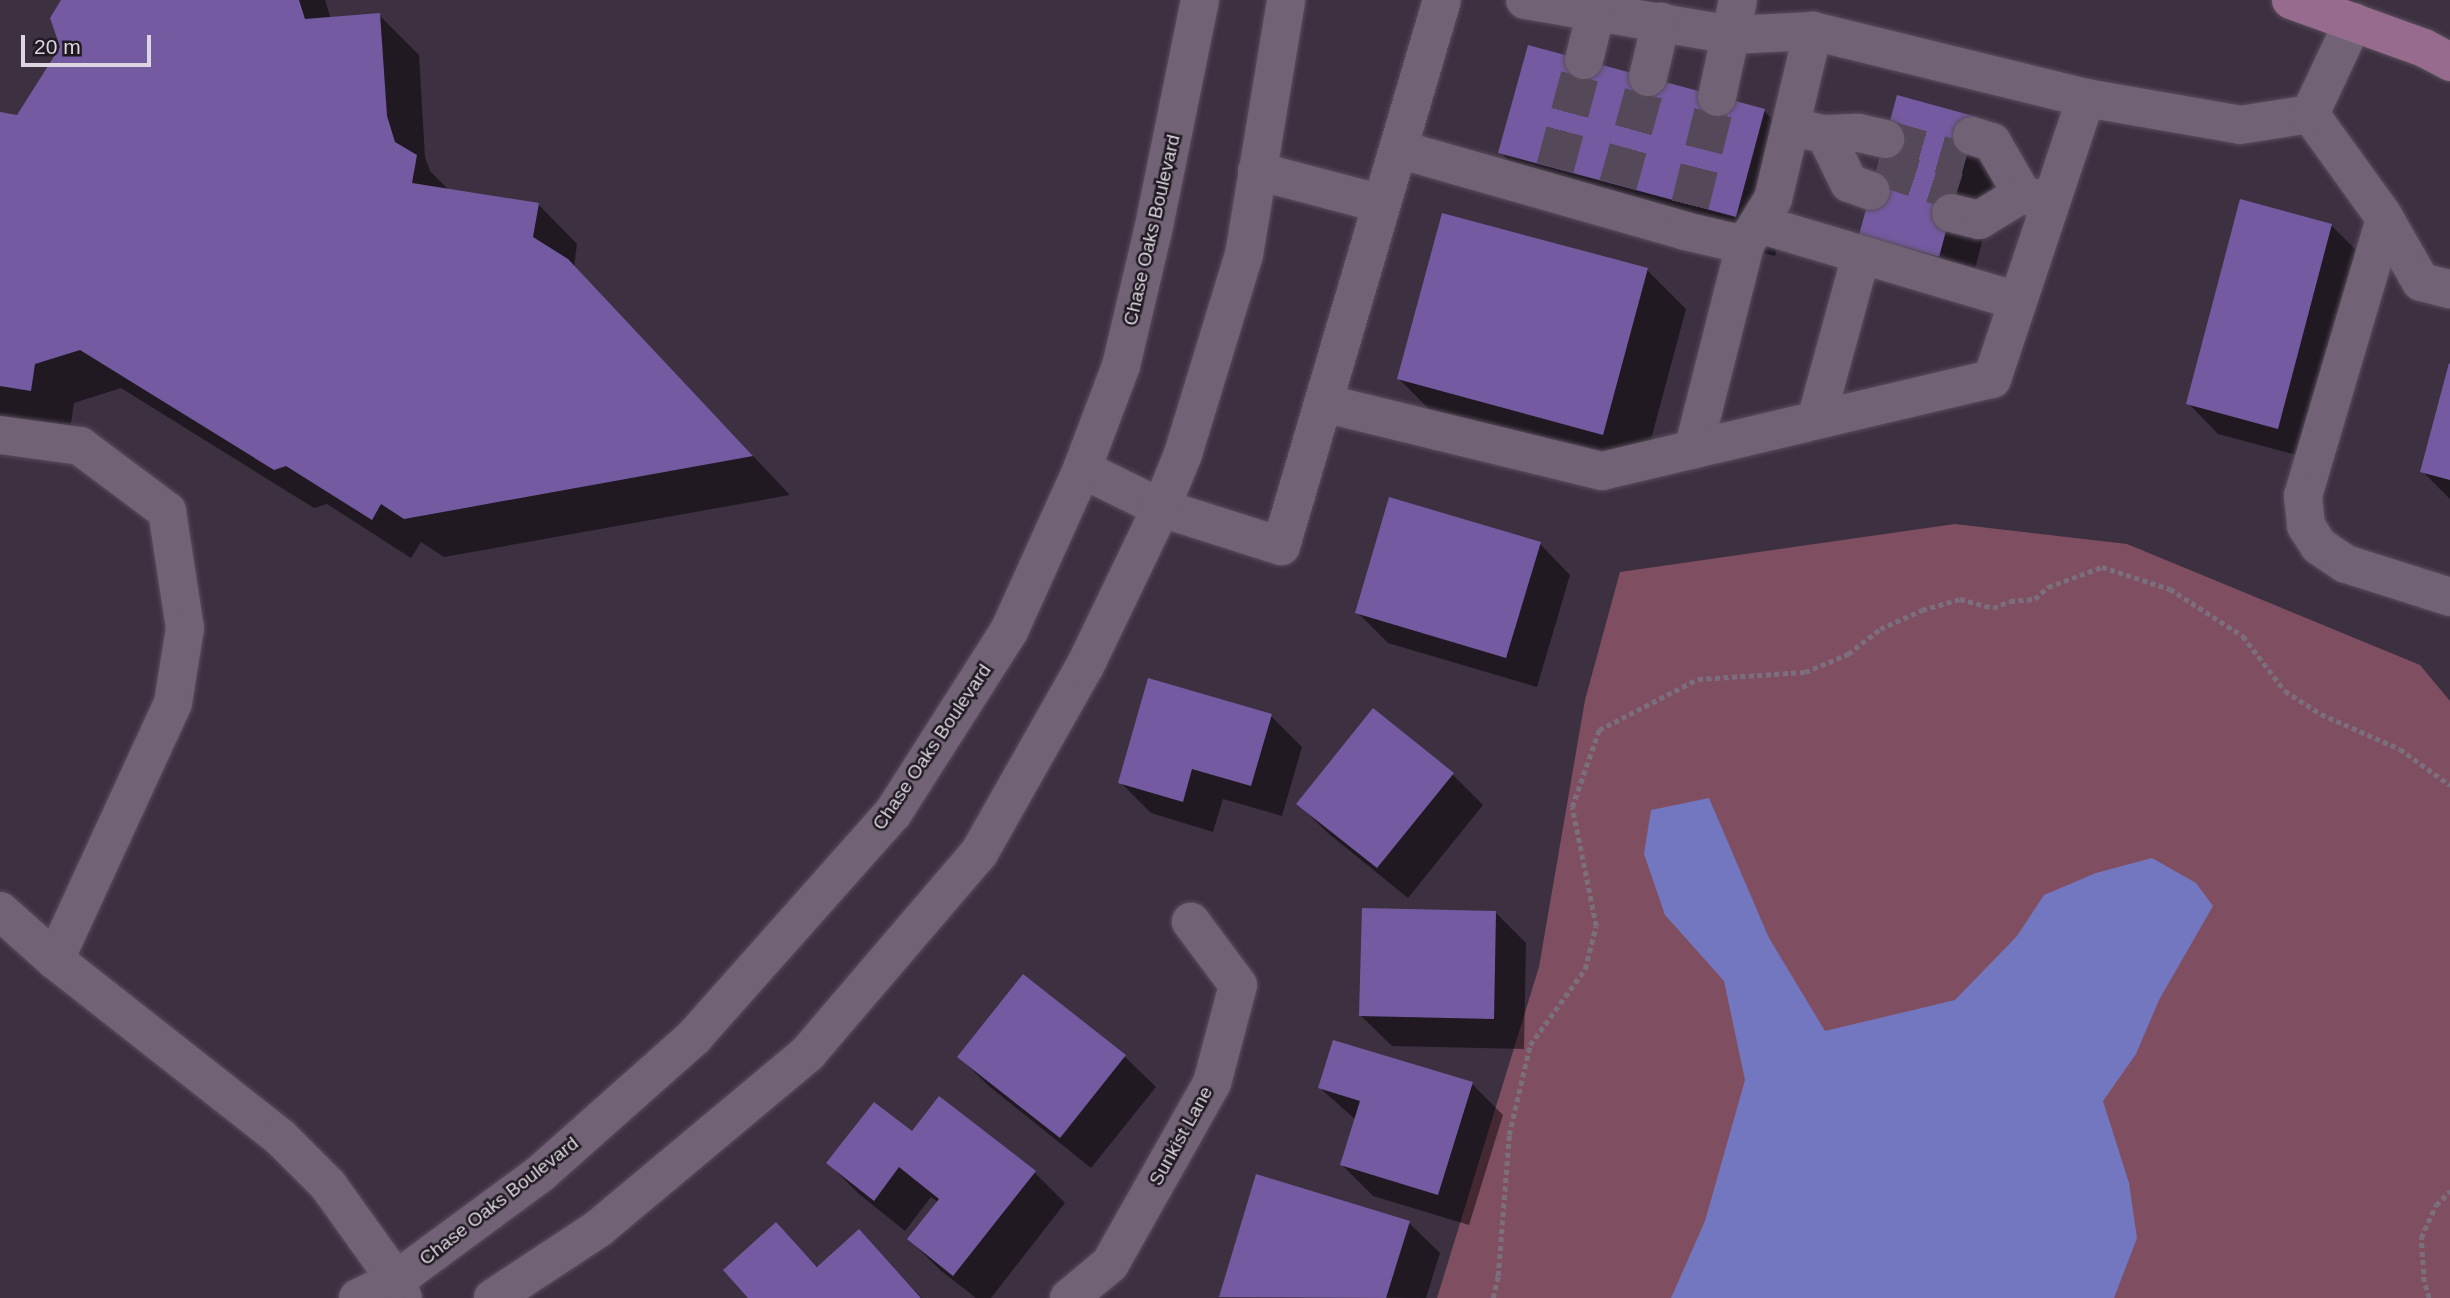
<!DOCTYPE html>
<html>
<head>
<meta charset="utf-8">
<style>
  body { margin:0 }
  #map { position:relative; width:2450px; height:1298px; overflow:hidden; background:#3d3041; font-family:Helvetica,sans-serif }
  div>[style] { position:absolute }
  .green>* { inset:0; background:#804e61 }
  .water>* { inset:0; background:#7277bf }
  .shadow>* { inset:0; background:#0007 }
  .building>* { inset:0; background:#745ba1 }
  .minor-tunnel>* { height:38px; margin-top:-19px; transform-origin:0; background:repeating-linear-gradient(90deg,#554959 0 38px,transparent 0 57px) }
  .path>* { height:4.5px; margin-top:-2.25px; transform-origin:0; background:repeating-linear-gradient(90deg,#7b6f7e 0 5px,transparent 0 8.5px) }
  .roads { filter:drop-shadow(0 0 2px #584d5b) drop-shadow(0 0 2px #584d5b) }
  .minor>* { height:38px; margin:-19px; padding:0 19px; transform-origin:19px; border-radius:19px; background:#716275 }
  .major>* { height:38px; margin:-19px; padding:0 19px; transform-origin:19px; border-radius:19px; background:#966b8e }
  span { translate:-50% -50%; white-space:nowrap; text-align:center; line-height:1.15; -webkit-text-stroke:5px #201a22; paint-order:stroke }
  .street-label { font-size:19px; color:#ddd5e0 }
  .scale { position:absolute; left:21px; top:35px; width:130px; height:32px; box-sizing:border-box; border:4px solid #ddd5e0; border-top:0; padding-left:9px; font-size:21px; line-height:24px; white-space:nowrap; color:#ddd5e0; -webkit-text-stroke:5px #201a22; paint-order:stroke }
</style>
</head>
<body>
<div id="map">
  <div class="green">
    <i style="clip-path:polygon(1955px 524px,2127px 544px,2420px 665px,2450px 701px,2450px 1298px,1437px 1298px,1539px 967px,1585px 700px,1620px 572px)"></i>
  </div>
  <div class="water">
    <i style="clip-path:polygon(1709px 798px,1769px 938px,1825px 1031px,1955px 1000px,2017px 936px,2044px 895px,2096px 873px,2152px 858px,2196px 883px,2213px 906px,2159px 1000px,2136px 1054px,2103px 1101px,2129px 1183px,2137px 1238px,2114px 1298px,1671px 1298px,1705px 1221px,1745px 1080px,1724px 981px,1665px 915px,1644px 854px,1651px 810px)"></i>
  </div>
  <div class="shadow">
    <i style="clip-path:polygon(64px 0,325px 0,331px 19px,379px 15px,419px 55px,425px 157px,430px 171px,450px 191px,538px 204px,577px 244px,574px 267px,790px 495px,444px 557px,421px 542px,411px 558px,327px 504px,314px 508px,121px 388px,74px 403px,70px 430px,0 418px,0 114px,18px 117px,62px 47px)"></i>
    <i style="clip-path:polygon(1764px 111px,1803px 150px,1775px 256px,1540px 192px,1500px 152px)"></i>
    <i style="clip-path:polygon(1976px 118px,2007px 149px,1970px 287px,1892px 265px)"></i>
    <i style="clip-path:polygon(2331px 225px,2362px 256px,2308px 458px,2218px 434px,2188px 403px)"></i>
    <i style="clip-path:polygon(1647px 270px,1686px 309px,1642px 473px,1438px 418px,1399px 379px)"></i>
    <i style="clip-path:polygon(2450px 367px,2450px 499px,2422px 471px)"></i>
    <i style="clip-path:polygon(1540px 544px,1570px 575px,1537px 687px,1388px 643px,1357px 612px)"></i>
    <i style="clip-path:polygon(1271px 716px,1302px 747px,1282px 816px,1223px 799px,1213px 832px,1151px 813px,1120px 782px)"></i>
    <i style="clip-path:polygon(1453px 775px,1483px 805px,1408px 898px,1329px 834px,1298px 804px)"></i>
    <i style="clip-path:polygon(1495px 912px,1526px 943px,1524px 1049px,1392px 1046px,1361px 1016px)"></i>
    <i style="clip-path:polygon(1023px 976px,1125px 1057px,1156px 1087px,1091px 1168px,990px 1087px,959px 1057px)"></i>
    <i style="clip-path:polygon(1472px 1084px,1503px 1115px,1469px 1225px,1373px 1196px,1342px 1165px,1356px 1120px,1320px 1088px)"></i>
    <i style="clip-path:polygon(912px 1133px,1035px 1173px,1065px 1203px,991px 1298px,976px 1298px,940px 1270px,909px 1239px,938px 1202px,931px 1197px,905px 1231px,859px 1194px,828px 1163px)"></i>
    <i style="clip-path:polygon(1409px 1223px,1440px 1253px,1426px 1298px,1221px 1296px)"></i>
    <i style="clip-path:polygon(776px 1224px,819px 1268px,859px 1232px,922px 1298px,750px 1298px)"></i>
  </div>
  <div class="building">
    <i style="clip-path:polygon(61px 0,299px 0,305px 19px,380px 13px,387px 116px,395px 142px,417px 155px,412px 183px,539px 203px,533px 237px,568px 259px,753px 456px,404px 519px,381px 504px,372px 520px,286px 466px,274px 470px,80px 350px,35px 364px,31px 391px,0 386px,0 112px,17px 115px,60px 47px,50px 18px)"></i>
    <i style="clip-path:polygon(1528px 45px,1765px 109px,1736px 217px,1498px 153px)"></i>
    <i style="clip-path:polygon(1897px 95px,1977px 117px,1939px 257px,1859px 235px)"></i>
    <i style="clip-path:polygon(2240px 199px,2332px 224px,2278px 429px,2186px 404px)"></i>
    <i style="clip-path:polygon(1442px 213px,1648px 268px,1603px 435px,1397px 379px)"></i>
    <i style="clip-path:polygon(2449px 363px,2450px 364px,2450px 480px,2420px 472px)"></i>
    <i style="clip-path:polygon(1389px 497px,1541px 542px,1506px 658px,1355px 613px)"></i>
    <i style="clip-path:polygon(1148px 678px,1272px 714px,1251px 786px,1192px 769px,1183px 802px,1118px 783px)"></i>
    <i style="clip-path:polygon(1373px 708px,1454px 773px,1377px 868px,1296px 804px)"></i>
    <i style="clip-path:polygon(1362px 908px,1496px 911px,1494px 1019px,1359px 1016px)"></i>
    <i style="clip-path:polygon(1023px 974px,1126px 1055px,1060px 1138px,957px 1057px)"></i>
    <i style="clip-path:polygon(1333px 1040px,1473px 1082px,1438px 1195px,1340px 1165px,1360px 1101px,1318px 1088px)"></i>
    <i style="clip-path:polygon(939px 1096px,1036px 1171px,953px 1276px,907px 1239px,939px 1199px,899px 1167px,874px 1201px,826px 1163px,874px 1102px,912px 1131px)"></i>
    <i style="clip-path:polygon(1256px 1174px,1410px 1221px,1386px 1298px,1219px 1297px)"></i>
    <i style="clip-path:polygon(776px 1222px,817px 1267px,859px 1229px,921px 1298px,748px 1298px,723px 1270px)"></i>
  </div>
  <div class="minor-tunnel">
    <i style="left:1885px;top:139px;width:83px;rotate:16deg"></i>
    <i style="left:1878px;top:166px;width:83px;rotate:18.2deg"></i>
    <i style="left:1555px;top:168px;width:112px;rotate:-75deg"></i>
    <i style="left:1618px;top:185px;width:112px;rotate:-74.5deg"></i>
    <i style="left:1690px;top:205px;width:111px;rotate:-76deg"></i>
  </div>
  <div class="path">
    <i style="left:1493px;top:1298px;width:23px;rotate:-77deg"></i>
    <i style="left:1498px;top:1276px;width:141px;rotate:-85.5deg"></i>
    <i style="left:1509px;top:1135px;width:92px;rotate:-76.9deg"></i>
    <i style="left:1530px;top:1045px;width:94px;rotate:-54.1deg"></i>
    <i style="left:1585px;top:969px;width:44px;rotate:-75.7deg"></i>
    <i style="left:1596px;top:926px;width:121px;rotate:-101.4deg"></i>
    <i style="left:1572px;top:807px;width:82px;rotate:-70.7deg"></i>
    <i style="left:1599px;top:730px;width:111px;rotate:-27.3deg"></i>
    <i style="left:1698px;top:679px;width:107px;rotate:-3.7deg"></i>
    <i style="left:1805px;top:672px;width:47px;rotate:-22.7deg"></i>
    <i style="left:1848px;top:654px;width:41px;rotate:-38deg"></i>
    <i style="left:1880px;top:629px;width:46px;rotate:-24.3deg"></i>
    <i style="left:1922px;top:610px;width:40px;rotate:-16deg"></i>
    <i style="left:1960px;top:599px;width:34px;rotate:15deg"></i>
    <i style="left:1993px;top:608px;width:18px;rotate:-22deg"></i>
    <i style="left:2010px;top:601px;width:25px;rotate:-5deg"></i>
    <i style="left:2035px;top:599px;width:18px;rotate:-43deg"></i>
    <i style="left:2048px;top:587px;width:58px;rotate:-20.3deg"></i>
    <i style="left:2102px;top:567px;width:71px;rotate:17.9deg"></i>
    <i style="left:2170px;top:589px;width:87px;rotate:32.8deg"></i>
    <i style="left:2243px;top:636px;width:69px;rotate:52.6deg"></i>
    <i style="left:2285px;top:691px;width:43px;rotate:32.6deg"></i>
    <i style="left:2321px;top:714px;width:86px;rotate:23.9deg"></i>
    <i style="left:2400px;top:749px;width:62px;rotate:35.8deg"></i>
    <i style="left:2429px;top:1298px;width:17px;rotate:-107deg"></i>
    <i style="left:2424px;top:1282px;width:44px;rotate:-93.9deg"></i>
    <i style="left:2421px;top:1238px;width:36px;rotate:-66deg"></i>
    <i style="left:2436px;top:1205px;width:20px;rotate:-45deg"></i>
  </div>
  <div class="roads">
    <div class="minor">
      <i style="left:1525px;top:0;width:210px;rotate:9.6deg"></i>
      <i style="left:1732px;top:35px;width:81px;rotate:-2.8deg"></i>
      <i style="left:1813px;top:31px;width:281px;rotate:13.8deg"></i>
      <i style="left:2086px;top:98px;width:156px;rotate:9.9deg"></i>
      <i style="left:2240px;top:125px;width:71px;rotate:-8.9deg"></i>
      <i style="left:2310px;top:114px;width:123px;rotate:54.2deg"></i>
      <i style="left:2382px;top:214px;width:78px;rotate:60.2deg"></i>
      <i style="left:2421px;top:282px;width:30px;rotate:14deg"></i>
      <i style="left:1584px;top:60px;width:49px;rotate:-76deg"></i>
      <i style="left:1648px;top:77px;width:57px;rotate:-76.7deg"></i>
      <i style="left:1717px;top:97px;width:99px;rotate:-77.8deg"></i>
      <i style="left:2310px;top:114px;width:102px;rotate:-64.9deg"></i>
      <i style="left:1791px;top:127px;width:35px;rotate:12deg"></i>
      <i style="left:1825px;top:134px;width:34px;rotate:-2deg"></i>
      <i style="left:1859px;top:133px;width:27px;rotate:13deg"></i>
      <i style="left:1825px;top:134px;width:55px;rotate:63.9deg"></i>
      <i style="left:1849px;top:183px;width:23px;rotate:20deg"></i>
      <i style="left:1972px;top:136px;width:21px;rotate:17deg"></i>
      <i style="left:1992px;top:142px;width:60px;rotate:60deg"></i>
      <i style="left:1398px;top:149px;width:298px;rotate:15.9deg"></i>
      <i style="left:1685px;top:231px;width:62px;rotate:13.1deg"></i>
      <i style="left:1745px;top:245px;width:211px;rotate:104.2deg"></i>
      <i style="left:1257px;top:171px;width:129px;rotate:14.8deg"></i>
      <i style="left:1951px;top:213px;width:29px;rotate:14deg"></i>
      <i style="left:1979px;top:220px;width:50px;rotate:-31.2deg"></i>
      <i style="left:2022px;top:194px;width:29px;rotate:18deg"></i>
      <i style="left:2385px;top:219px;width:289px;rotate:106.5deg"></i>
      <i style="left:2303px;top:496px;width:30px;rotate:84deg"></i>
      <i style="left:2306px;top:526px;width:24px;rotate:57deg"></i>
      <i style="left:2319px;top:546px;width:32px;rotate:34deg"></i>
      <i style="left:2346px;top:564px;width:109px;rotate:17.6deg"></i>
      <i style="left:1759px;top:224px;width:270px;rotate:16.6deg"></i>
      <i style="left:1746px;top:243px;width:52px;rotate:-58.5deg"></i>
      <i style="left:1773px;top:199px;width:173px;rotate:-76.6deg"></i>
      <i style="left:1323px;top:403px;width:287px;rotate:13.7deg"></i>
      <i style="left:1602px;top:471px;width:401px;rotate:-13.3deg"></i>
      <i style="left:1992px;top:379px;width:296px;rotate:-71.5deg"></i>
      <i style="left:1816px;top:420px;width:171px;rotate:-74.7deg"></i>
      <i style="left:0;top:435px;width:81px;rotate:7.8deg"></i>
      <i style="left:80px;top:446px;width:109px;rotate:36.8deg"></i>
      <i style="left:167px;top:511px;width:118px;rotate:81.3deg"></i>
      <i style="left:185px;top:628px;width:76px;rotate:99.1deg"></i>
      <i style="left:173px;top:703px;width:283px;rotate:114.7deg"></i>
      <i style="left:1082px;top:469px;width:88px;rotate:26.3deg"></i>
      <i style="left:1161px;top:508px;width:126px;rotate:17.6deg"></i>
      <i style="left:1281px;top:546px;width:569px;rotate:-73.57deg"></i>
      <i style="left:0;top:911px;width:74px;rotate:41.7deg"></i>
      <i style="left:55px;top:960px;width:286px;rotate:38.2deg"></i>
      <i style="left:280px;top:1137px;width:68px;rotate:45deg"></i>
      <i style="left:328px;top:1185px;width:117px;rotate:54.4deg"></i>
      <i style="left:396px;top:1280px;width:19px;rotate:69deg"></i>
      <i style="left:358px;top:1298px;width:42px;rotate:-25.3deg"></i>
      <i style="left:396px;top:1280px;width:180px;rotate:-36.4deg"></i>
      <i style="left:541px;top:1173px;width:205px;rotate:-41.6deg"></i>
      <i style="left:694px;top:1037px;width:300px;rotate:-48.4deg"></i>
      <i style="left:893px;top:813px;width:216px;rotate:-57.5deg"></i>
      <i style="left:1009px;top:631px;width:178px;rotate:-65.7deg"></i>
      <i style="left:1082px;top:469px;width:110px;rotate:-69.3deg"></i>
      <i style="left:1121px;top:366px;width:139px;rotate:-76.7deg"></i>
      <i style="left:1153px;top:231px;width:236px;rotate:-78.5deg"></i>
      <i style="left:493px;top:1298px;width:127px;rotate:-33.4deg"></i>
      <i style="left:599px;top:1228px;width:273px;rotate:-39.9deg"></i>
      <i style="left:808px;top:1053px;width:263px;rotate:-49.5deg"></i>
      <i style="left:979px;top:853px;width:215px;rotate:-60.5deg"></i>
      <i style="left:1085px;top:666px;width:175px;rotate:-64.3deg"></i>
      <i style="left:1161px;top:508px;width:58px;rotate:-67.8deg"></i>
      <i style="left:1183px;top:454px;width:208px;rotate:-73deg"></i>
      <i style="left:1244px;top:255px;width:258px;rotate:-80.6deg"></i>
      <i style="left:1069px;top:1298px;width:53px;rotate:-39.7deg"></i>
      <i style="left:1110px;top:1264px;width:208px;rotate:-60.6deg"></i>
      <i style="left:1212px;top:1083px;width:101px;rotate:-75.1deg"></i>
      <i style="left:1238px;top:985px;width:79px;rotate:-126.7deg"></i>
    </div>
    <div class="major">
      <i style="left:2291px;top:0;width:141px;rotate:19.8deg"></i>
      <i style="left:2424px;top:48px;width:30px;rotate:28deg"></i>
    </div>
  </div>
  <div class="street-label">
    <span style="left:1152px;top:230px;rotate:-77deg">Chase Oaks Boulevard</span>
    <span style="left:932px;top:747px;rotate:-56deg">Chase Oaks Boulevard</span>
    <span style="left:1181px;top:1136px;rotate:-61deg">Sunkist Lane</span>
    <span style="left:499px;top:1201px;rotate:-38deg">Chase Oaks Boulevard</span>
  </div>
  <div class="scale">20 m</div>
</div>
</body>
</html>
